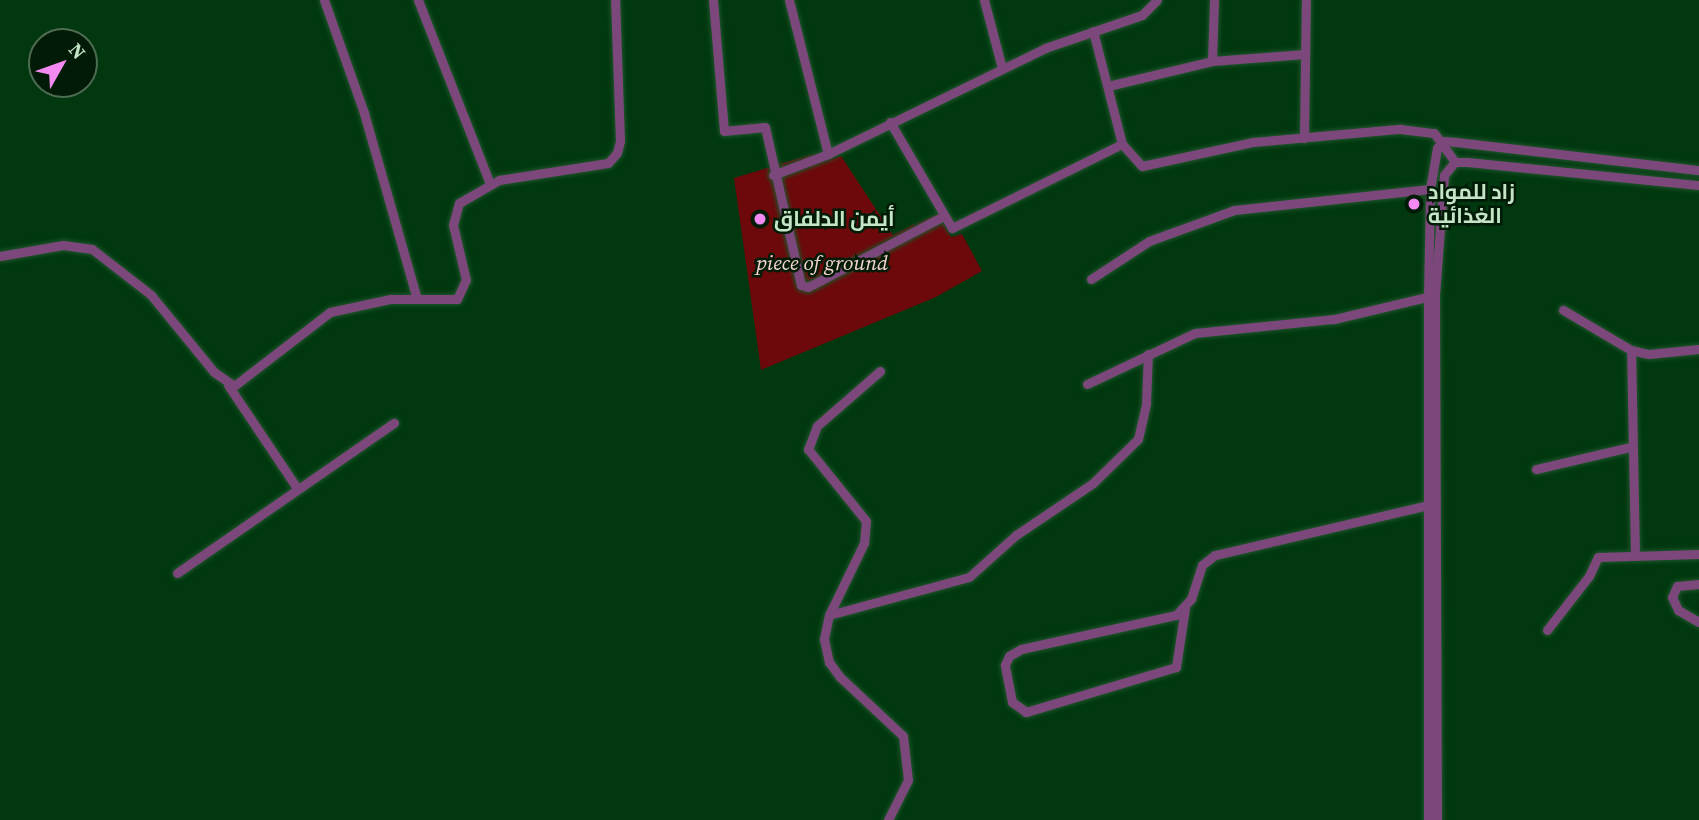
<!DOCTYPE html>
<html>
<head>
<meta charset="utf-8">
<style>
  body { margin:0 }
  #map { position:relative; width:1699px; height:820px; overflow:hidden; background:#01380f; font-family:"Source Serif 4",Cairo,serif }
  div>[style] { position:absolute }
  .green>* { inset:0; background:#6d090b }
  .roads { filter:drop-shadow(0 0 2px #20542c) drop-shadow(0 0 2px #20542c) }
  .minor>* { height:9px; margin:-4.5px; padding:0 4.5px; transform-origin:4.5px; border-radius:4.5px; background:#7c487c }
  .dots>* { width:19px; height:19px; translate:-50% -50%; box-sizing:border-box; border:4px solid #011b06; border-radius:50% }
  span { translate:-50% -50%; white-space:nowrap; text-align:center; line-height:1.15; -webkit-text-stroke:5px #011b06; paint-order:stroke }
  .poi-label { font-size:21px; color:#c4e5c6; font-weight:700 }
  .left { translate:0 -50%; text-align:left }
  .park-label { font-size:21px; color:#f7d5d0; font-style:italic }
  .north { position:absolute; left:28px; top:28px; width:70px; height:70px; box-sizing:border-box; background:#011b06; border:2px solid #4f6c53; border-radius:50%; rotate:50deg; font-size:19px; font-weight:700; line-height:28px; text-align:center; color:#c4e5c6 }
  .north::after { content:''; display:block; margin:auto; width:24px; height:32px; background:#f28af2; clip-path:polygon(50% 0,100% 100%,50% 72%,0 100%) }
</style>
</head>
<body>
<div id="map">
  <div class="green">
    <i style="clip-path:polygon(813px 154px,818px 163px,841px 156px,893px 235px,914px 224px,920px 235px,916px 224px,937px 214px,942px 222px,930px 229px,943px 223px,951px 237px,962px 234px,982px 271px,936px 297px,761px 370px,734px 178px)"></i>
  </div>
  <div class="roads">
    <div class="minor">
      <i style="left:324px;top:0;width:120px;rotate:70.5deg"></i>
      <i style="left:364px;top:113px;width:193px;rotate:74.1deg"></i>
      <i style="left:418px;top:0;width:198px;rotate:68.6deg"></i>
      <i style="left:713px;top:0;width:131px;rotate:85.2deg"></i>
      <i style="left:724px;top:131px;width:41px;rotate:-5.6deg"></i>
      <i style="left:765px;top:127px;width:162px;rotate:77.2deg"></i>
      <i style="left:801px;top:285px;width:7px;rotate:16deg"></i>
      <i style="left:808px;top:287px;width:151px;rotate:-27.6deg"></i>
      <i style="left:789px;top:0;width:159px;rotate:75.8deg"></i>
      <i style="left:984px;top:0;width:70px;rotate:75.2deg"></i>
      <i style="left:1093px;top:31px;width:117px;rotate:75.6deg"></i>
      <i style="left:1122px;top:144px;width:30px;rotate:48deg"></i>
      <i style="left:1142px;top:166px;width:114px;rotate:-12.2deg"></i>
      <i style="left:1253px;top:142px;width:148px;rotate:-5.1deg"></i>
      <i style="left:1400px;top:129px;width:34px;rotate:7deg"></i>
      <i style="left:1434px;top:133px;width:36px;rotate:54deg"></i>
      <i style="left:1212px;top:61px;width:61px;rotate:-88.1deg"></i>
      <i style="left:1108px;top:86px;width:107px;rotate:-13.5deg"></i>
      <i style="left:1212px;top:61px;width:93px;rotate:-4.3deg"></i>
      <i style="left:890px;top:122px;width:123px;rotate:59.7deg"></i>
      <i style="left:952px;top:228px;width:190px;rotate:-26.3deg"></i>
      <i style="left:1304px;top:138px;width:138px;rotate:-89.2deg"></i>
      <i style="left:773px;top:175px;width:59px;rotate:-20.9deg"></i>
      <i style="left:828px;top:154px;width:242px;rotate:-26deg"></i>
      <i style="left:1045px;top:48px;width:102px;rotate:-18.8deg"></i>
      <i style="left:1142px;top:15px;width:21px;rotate:-45deg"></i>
      <i style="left:0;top:256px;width:64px;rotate:-9.9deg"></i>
      <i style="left:63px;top:245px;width:29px;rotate:8deg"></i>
      <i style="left:92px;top:249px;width:75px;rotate:37.9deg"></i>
      <i style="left:151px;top:295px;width:99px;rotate:50.7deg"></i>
      <i style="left:214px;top:372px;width:24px;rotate:35deg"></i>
      <i style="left:234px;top:386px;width:121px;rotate:-37.6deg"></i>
      <i style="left:330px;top:312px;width:61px;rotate:-12.2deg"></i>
      <i style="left:390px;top:299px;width:67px"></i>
      <i style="left:457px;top:299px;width:21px;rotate:-65deg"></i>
      <i style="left:466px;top:280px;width:57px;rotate:-103.3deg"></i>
      <i style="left:453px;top:225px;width:23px;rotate:-75deg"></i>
      <i style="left:459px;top:203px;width:46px;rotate:-29.9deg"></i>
      <i style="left:499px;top:180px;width:110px;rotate:-8.9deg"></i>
      <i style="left:608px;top:163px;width:13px;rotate:-48deg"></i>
      <i style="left:617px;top:153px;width:12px;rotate:-76deg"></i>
      <i style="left:620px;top:141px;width:141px;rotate:-92deg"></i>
      <i style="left:1091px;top:279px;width:69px;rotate:-33.2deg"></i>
      <i style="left:1149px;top:241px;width:90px;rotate:-20deg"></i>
      <i style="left:1234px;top:210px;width:197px;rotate:-6.1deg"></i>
      <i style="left:1563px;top:310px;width:79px;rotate:30.5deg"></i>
      <i style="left:880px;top:371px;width:84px;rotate:138.9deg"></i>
      <i style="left:817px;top:426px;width:25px;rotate:111deg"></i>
      <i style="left:808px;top:449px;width:92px;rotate:51.1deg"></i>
      <i style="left:866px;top:521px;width:22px;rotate:95deg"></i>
      <i style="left:864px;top:543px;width:80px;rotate:115.9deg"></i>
      <i style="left:829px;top:615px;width:25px;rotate:102deg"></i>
      <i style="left:824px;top:639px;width:24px;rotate:78deg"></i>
      <i style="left:829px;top:662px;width:19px;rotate:54deg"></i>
      <i style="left:840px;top:677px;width:86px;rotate:43.1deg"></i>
      <i style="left:903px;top:736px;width:44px;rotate:83.5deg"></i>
      <i style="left:908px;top:780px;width:45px;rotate:116.6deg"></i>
      <i style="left:1087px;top:384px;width:119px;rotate:-25.3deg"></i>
      <i style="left:1195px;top:333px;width:140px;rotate:-5.8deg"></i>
      <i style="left:1334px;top:319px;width:100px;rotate:-13.3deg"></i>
      <i style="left:228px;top:385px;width:124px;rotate:56.2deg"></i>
      <i style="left:1536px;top:469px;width:97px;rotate:-13.2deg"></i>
      <i style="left:1635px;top:554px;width:204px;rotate:-91.1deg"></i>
      <i style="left:1631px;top:350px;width:18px;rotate:13deg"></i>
      <i style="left:1649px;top:354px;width:50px;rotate:-5.7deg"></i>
      <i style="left:177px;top:573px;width:264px;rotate:-34.7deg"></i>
      <i style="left:1699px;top:584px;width:22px;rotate:175deg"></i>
      <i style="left:1677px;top:586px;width:12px;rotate:114deg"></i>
      <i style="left:1672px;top:597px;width:14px;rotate:65deg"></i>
      <i style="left:1678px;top:610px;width:24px;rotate:30deg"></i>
      <i style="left:1185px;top:608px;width:60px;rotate:98.7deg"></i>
      <i style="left:1176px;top:667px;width:157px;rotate:163.3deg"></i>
      <i style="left:1026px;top:712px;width:17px;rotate:-144deg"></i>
      <i style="left:1012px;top:702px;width:38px;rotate:-101deg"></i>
      <i style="left:1005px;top:665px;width:10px;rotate:-66deg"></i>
      <i style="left:1009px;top:656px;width:14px;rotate:-30deg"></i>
      <i style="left:1021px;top:649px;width:159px;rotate:-12.4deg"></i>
      <i style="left:1176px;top:615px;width:22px;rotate:-47deg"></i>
      <i style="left:1191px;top:599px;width:36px;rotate:-72deg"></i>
      <i style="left:1202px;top:565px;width:16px;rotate:-38deg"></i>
      <i style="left:1215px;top:555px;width:224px;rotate:-13.2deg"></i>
      <i style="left:829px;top:615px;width:145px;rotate:-15.2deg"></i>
      <i style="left:969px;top:577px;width:63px;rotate:-41.8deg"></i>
      <i style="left:1016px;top:535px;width:93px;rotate:-34deg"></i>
      <i style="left:1093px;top:483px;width:63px;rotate:-44.4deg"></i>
      <i style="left:1138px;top:439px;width:37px;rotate:-77deg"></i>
      <i style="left:1146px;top:403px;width:49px;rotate:-87.7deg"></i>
      <i style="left:1547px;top:630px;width:68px;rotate:-52.1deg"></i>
      <i style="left:1589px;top:576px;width:21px;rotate:-65deg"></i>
      <i style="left:1598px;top:557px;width:101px;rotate:-1.7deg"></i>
      <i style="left:1428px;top:820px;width:523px;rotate:-90deg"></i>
      <i style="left:1428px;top:297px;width:108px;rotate:-88.9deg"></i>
      <i style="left:1430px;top:189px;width:42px;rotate:-80.3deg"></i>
      <i style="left:1437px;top:148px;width:10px;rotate:-45deg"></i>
      <i style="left:1444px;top:141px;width:12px;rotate:5deg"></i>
      <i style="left:1456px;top:142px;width:245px;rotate:6.6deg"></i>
      <i style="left:1437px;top:820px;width:525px;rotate:-90.22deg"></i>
      <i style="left:1435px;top:295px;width:120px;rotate:-85.7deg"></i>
      <i style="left:1444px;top:175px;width:17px;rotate:-50deg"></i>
      <i style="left:1455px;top:162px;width:12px"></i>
      <i style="left:1467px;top:162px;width:233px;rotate:5.7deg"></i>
    </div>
  </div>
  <div class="dots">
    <i style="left:1414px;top:204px;background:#f28af2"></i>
    <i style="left:760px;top:219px;background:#f28af2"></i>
  </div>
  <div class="poi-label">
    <span class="left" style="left:1428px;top:204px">زاد للمواد<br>الغذائية</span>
    <span class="left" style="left:774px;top:219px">أيمن الدلفاق</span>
  </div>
  <div class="park-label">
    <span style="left:822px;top:263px">piece of ground</span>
  </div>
  <div class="north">N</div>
</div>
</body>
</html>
